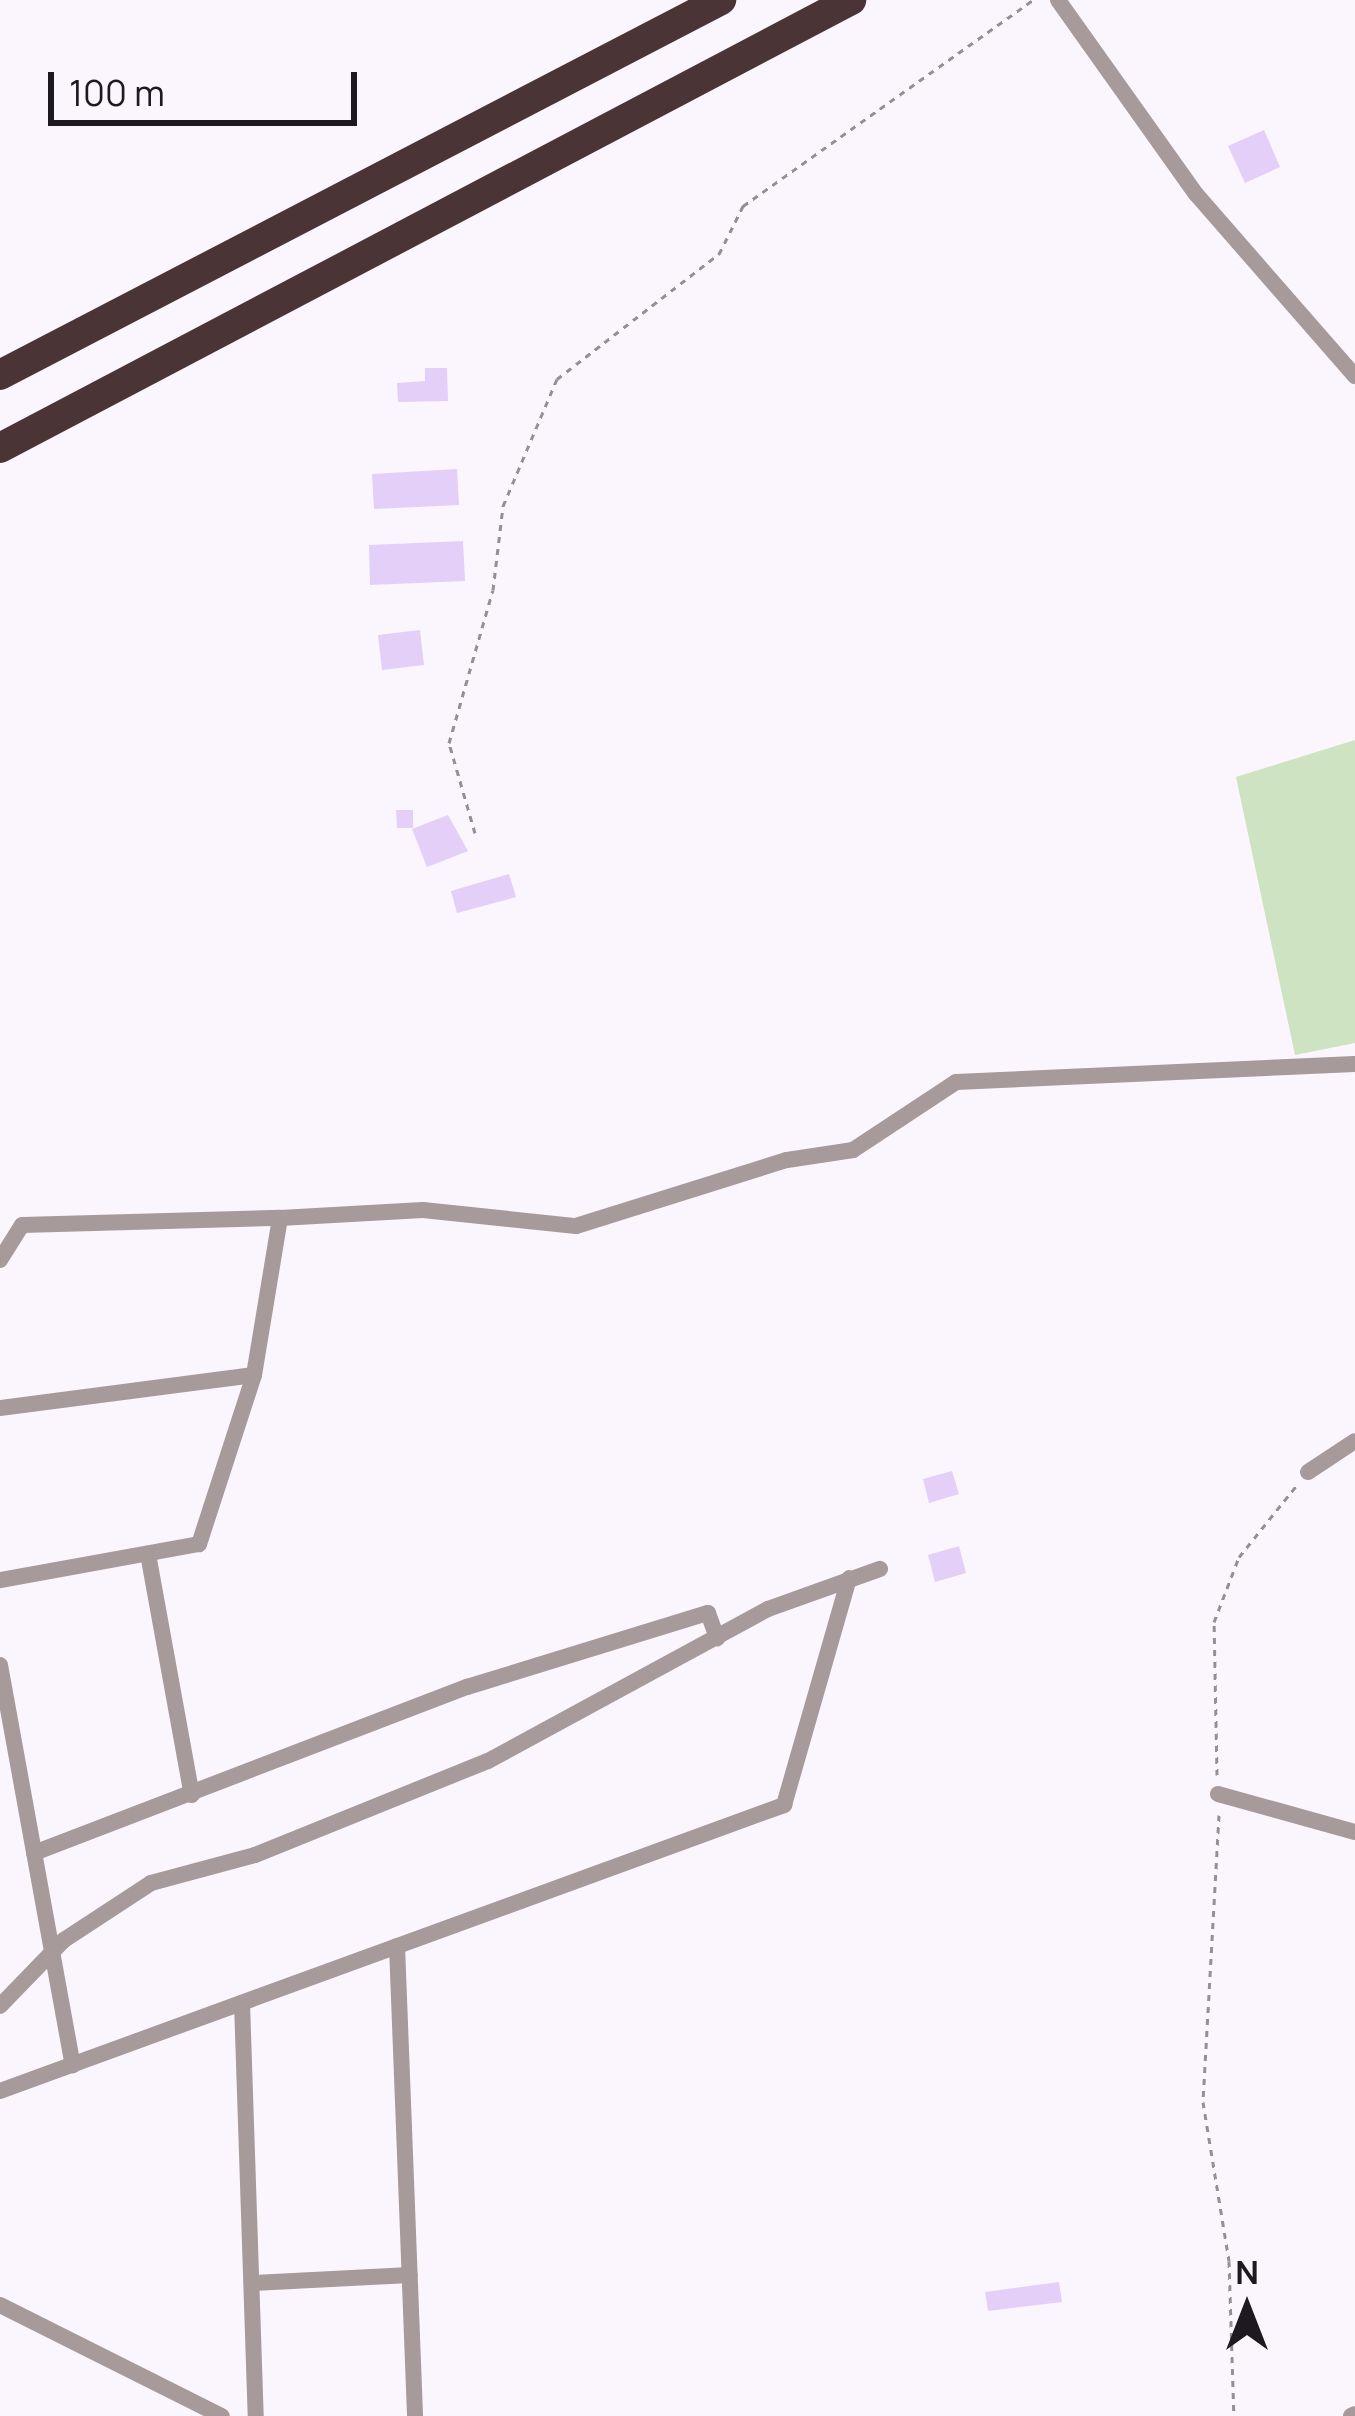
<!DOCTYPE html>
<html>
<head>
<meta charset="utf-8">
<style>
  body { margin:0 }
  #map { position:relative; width:1355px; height:2416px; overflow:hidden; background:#fbf5fd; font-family:Manrope,sans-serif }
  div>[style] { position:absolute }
  .green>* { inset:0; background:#cee3c1 }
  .building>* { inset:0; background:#e3cff8 }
  .path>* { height:3px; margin-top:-1.5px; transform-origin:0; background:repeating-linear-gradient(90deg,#948e96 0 6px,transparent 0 12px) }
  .street>* { height:16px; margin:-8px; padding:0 8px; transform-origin:8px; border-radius:8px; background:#a69a9a }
  .highway>* { height:30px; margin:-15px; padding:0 15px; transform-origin:15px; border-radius:15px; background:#4a3435 }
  span { translate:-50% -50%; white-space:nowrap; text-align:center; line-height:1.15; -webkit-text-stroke:12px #fbf5fd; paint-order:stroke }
  .north { position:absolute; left:1187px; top:2248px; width:120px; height:120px; -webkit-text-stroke:9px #fbf5fd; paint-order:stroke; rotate:0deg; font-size:33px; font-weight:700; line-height:48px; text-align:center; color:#1e1921 }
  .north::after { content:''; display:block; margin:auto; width:42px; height:54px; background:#1e1921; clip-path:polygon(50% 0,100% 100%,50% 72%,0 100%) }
  .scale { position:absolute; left:48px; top:72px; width:309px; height:54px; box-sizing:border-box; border:6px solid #1e1921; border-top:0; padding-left:15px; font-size:36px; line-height:42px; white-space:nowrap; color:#1e1921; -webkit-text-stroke:9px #fbf5fd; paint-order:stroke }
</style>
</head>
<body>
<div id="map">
  <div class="green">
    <i style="clip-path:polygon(1355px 740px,1355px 1043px,1295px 1055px,1236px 777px)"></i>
  </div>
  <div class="building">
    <i style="clip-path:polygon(1264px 130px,1280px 167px,1245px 183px,1228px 146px)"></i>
    <i style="clip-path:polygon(425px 368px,447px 368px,448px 401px,398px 402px,397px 383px,425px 381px)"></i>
    <i style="clip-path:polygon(457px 469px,459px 505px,374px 509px,372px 474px)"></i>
    <i style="clip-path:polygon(463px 541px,465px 581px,370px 585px,369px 545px)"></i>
    <i style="clip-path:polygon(420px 630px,424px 665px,382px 670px,378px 635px)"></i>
    <i style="clip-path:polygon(396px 810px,413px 810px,413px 828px,397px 828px)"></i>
    <i style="clip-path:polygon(448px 815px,468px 851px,427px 867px,412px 829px)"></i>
    <i style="clip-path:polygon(509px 874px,516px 897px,457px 913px,451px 891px)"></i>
    <i style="clip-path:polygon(952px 1471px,959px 1494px,929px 1503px,923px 1479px)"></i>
    <i style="clip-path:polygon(959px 1546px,966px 1573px,935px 1582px,928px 1555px)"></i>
    <i style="clip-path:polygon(1059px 2282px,1062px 2302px,988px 2311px,985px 2292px)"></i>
  </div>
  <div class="path">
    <i style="left:475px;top:833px;width:94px;rotate:-106.1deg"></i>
    <i style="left:449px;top:743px;width:159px;rotate:-74deg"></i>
    <i style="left:493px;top:590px;width:85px;rotate:-83.2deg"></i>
    <i style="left:503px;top:506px;width:138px;rotate:-67deg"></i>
    <i style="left:557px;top:379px;width:205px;rotate:-37.7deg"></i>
    <i style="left:719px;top:254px;width:54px;rotate:-63.4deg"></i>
    <i style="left:743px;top:206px;width:356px;rotate:-35.4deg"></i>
    <i style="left:1217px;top:1775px;width:153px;rotate:-91.1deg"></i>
    <i style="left:1214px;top:1622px;width:70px;rotate:-69deg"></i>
    <i style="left:1239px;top:1557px;width:91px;rotate:-51.2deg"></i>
    <i style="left:1219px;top:1815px;width:287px;rotate:93.2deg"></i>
    <i style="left:1203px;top:2102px;width:161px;rotate:80.7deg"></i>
    <i style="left:1229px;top:2261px;width:155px;rotate:88.2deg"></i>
  </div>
  <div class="street">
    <i style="left:1058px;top:0;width:238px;rotate:54.6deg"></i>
    <i style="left:1196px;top:194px;width:242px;rotate:48.9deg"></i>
    <i style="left:280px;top:1218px;width:143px;rotate:-3.2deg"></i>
    <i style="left:423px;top:1210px;width:154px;rotate:6deg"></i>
    <i style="left:576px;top:1226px;width:221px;rotate:-17.4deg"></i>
    <i style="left:787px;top:1160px;width:67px;rotate:-8.6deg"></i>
    <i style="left:853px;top:1150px;width:123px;rotate:-33.4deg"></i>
    <i style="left:956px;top:1082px;width:399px;rotate:-2.6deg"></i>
    <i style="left:0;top:1260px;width:41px;rotate:-57.8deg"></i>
    <i style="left:22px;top:1225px;width:258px;rotate:-1.6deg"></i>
    <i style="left:280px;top:1218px;width:159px;rotate:99.4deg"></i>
    <i style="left:254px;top:1375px;width:178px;rotate:108deg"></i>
    <i style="left:199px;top:1544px;width:202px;rotate:169.7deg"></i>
    <i style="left:0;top:1408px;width:256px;rotate:-7.4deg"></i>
    <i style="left:1308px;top:1472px;width:56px;rotate:-33.4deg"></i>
    <i style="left:148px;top:1554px;width:245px;rotate:79.7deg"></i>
    <i style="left:0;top:1665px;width:407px;rotate:79.7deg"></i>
    <i style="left:1218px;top:1794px;width:142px;rotate:15.5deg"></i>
    <i style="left:34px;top:1853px;width:464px;rotate:-21deg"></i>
    <i style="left:467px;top:1687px;width:252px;rotate:-17.1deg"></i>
    <i style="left:708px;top:1613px;width:27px;rotate:70deg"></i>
    <i style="left:397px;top:1946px;width:470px;rotate:87.8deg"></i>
    <i style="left:242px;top:2003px;width:413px;rotate:88.1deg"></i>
    <i style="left:0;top:2006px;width:92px;rotate:-45.9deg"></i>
    <i style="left:64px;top:1940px;width:104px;rotate:-33.2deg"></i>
    <i style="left:151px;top:1883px;width:108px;rotate:-15.1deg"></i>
    <i style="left:255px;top:1855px;width:251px;rotate:-22deg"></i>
    <i style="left:488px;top:1761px;width:319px;rotate:-28.5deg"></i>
    <i style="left:768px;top:1609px;width:119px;rotate:-19.7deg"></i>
    <i style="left:0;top:2091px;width:835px;rotate:-20.04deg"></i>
    <i style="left:784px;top:1805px;width:236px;rotate:-74deg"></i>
    <i style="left:252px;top:2283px;width:158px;rotate:-2.9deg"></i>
    <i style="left:0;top:2305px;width:248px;rotate:26.6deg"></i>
    <i style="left:1351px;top:2416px;width:4px;rotate:-27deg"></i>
  </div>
  <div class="highway">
    <i style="left:0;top:375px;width:813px;rotate:-27.48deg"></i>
    <i style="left:0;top:448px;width:962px;rotate:-27.76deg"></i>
  </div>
  <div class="north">N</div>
  <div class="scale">100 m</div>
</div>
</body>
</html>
